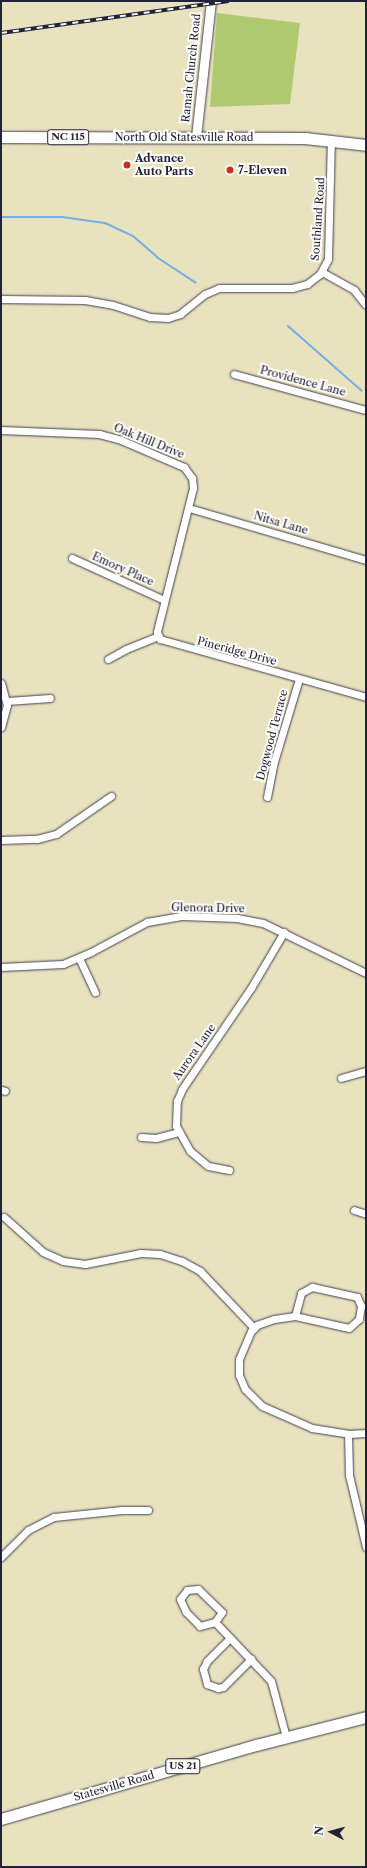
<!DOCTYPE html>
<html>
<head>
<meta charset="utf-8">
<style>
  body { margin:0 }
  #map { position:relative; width:367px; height:1868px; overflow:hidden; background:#e8e2bf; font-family:"Libre Caslon Text",serif }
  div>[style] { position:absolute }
  .green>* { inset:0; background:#afc96f }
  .stream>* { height:2px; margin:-1px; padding:0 1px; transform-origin:1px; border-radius:1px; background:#74aee5 }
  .roads { filter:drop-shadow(0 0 1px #403f4f) drop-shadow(0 0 1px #403f4f) }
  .minor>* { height:7px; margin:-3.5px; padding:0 3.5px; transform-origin:3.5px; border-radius:3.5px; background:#fff }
  .secondary>* { height:9px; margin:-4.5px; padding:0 4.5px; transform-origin:4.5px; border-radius:4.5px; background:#fff }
  .primary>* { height:11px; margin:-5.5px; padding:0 5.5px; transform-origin:5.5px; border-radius:5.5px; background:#fff }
  .rail>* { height:3.5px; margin-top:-1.75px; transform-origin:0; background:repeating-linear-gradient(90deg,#fdfcf7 0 6px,#22223b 0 12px); box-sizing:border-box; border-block:1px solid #22223b }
  .dots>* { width:11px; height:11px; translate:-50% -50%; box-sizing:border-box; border:2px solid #fdfcf7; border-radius:50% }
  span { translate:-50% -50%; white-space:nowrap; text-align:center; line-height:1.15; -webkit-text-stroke:4px #fdfcf7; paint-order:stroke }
  .shield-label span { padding:1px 3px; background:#fdfcf7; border:1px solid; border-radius:3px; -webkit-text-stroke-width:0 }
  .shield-label { font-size:10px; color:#22223b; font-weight:700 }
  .street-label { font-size:11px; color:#22223b }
  .poi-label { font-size:11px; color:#22223b; font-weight:700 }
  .left { translate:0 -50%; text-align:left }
  .frame { position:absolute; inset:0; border:2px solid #22223b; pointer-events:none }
  .north { position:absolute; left:311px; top:1812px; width:40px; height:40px; -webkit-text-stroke:3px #fdfcf7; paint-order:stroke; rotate:276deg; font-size:11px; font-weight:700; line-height:16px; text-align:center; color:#22223b }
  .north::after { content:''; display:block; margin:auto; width:14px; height:18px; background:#22223b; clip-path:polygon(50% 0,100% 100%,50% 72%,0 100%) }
</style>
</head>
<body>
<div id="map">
  <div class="green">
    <i style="clip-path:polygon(217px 13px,300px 23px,290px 104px,210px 107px)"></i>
  </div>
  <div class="stream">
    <i style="left:1px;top:217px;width:61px"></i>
    <i style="left:62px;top:217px;width:43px;rotate:7.9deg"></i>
    <i style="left:105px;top:223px;width:31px;rotate:25deg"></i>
    <i style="left:133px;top:236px;width:33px;rotate:41deg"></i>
    <i style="left:158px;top:258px;width:45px;rotate:33.3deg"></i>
    <i style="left:288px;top:326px;width:98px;rotate:41.3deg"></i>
  </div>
  <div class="roads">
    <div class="minor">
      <i style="left:322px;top:272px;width:37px;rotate:29deg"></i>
      <i style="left:354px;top:290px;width:18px;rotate:52deg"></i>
      <i style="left:1px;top:299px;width:84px;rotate:0.7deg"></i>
      <i style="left:85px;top:300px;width:28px;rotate:10deg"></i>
      <i style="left:113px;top:305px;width:39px;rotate:18deg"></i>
      <i style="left:150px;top:317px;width:18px;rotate:3deg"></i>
      <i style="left:168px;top:318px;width:13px;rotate:-18deg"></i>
      <i style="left:180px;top:314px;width:32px;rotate:-39deg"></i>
      <i style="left:205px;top:294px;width:15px;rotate:-23deg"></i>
      <i style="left:219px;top:288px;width:73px"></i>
      <i style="left:292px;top:288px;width:16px;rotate:-15deg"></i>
      <i style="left:307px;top:284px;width:16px;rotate:-38deg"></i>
      <i style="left:320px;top:274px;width:17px;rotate:-62deg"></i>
      <i style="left:328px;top:259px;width:119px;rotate:-88.6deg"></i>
      <i style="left:234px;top:374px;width:137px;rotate:15.3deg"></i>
      <i style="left:1px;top:430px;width:98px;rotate:2.3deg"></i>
      <i style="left:99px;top:434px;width:23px;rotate:15deg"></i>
      <i style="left:121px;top:440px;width:69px;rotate:23.2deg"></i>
      <i style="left:184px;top:467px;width:14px;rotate:54deg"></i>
      <i style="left:192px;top:478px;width:10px;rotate:84deg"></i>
      <i style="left:193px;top:488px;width:139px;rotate:104.1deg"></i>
      <i style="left:159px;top:623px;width:9px;rotate:103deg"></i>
      <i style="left:157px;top:632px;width:8px;rotate:67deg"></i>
      <i style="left:160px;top:639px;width:214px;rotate:15.7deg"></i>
      <i style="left:189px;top:508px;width:184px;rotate:16.4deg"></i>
      <i style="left:72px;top:558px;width:101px;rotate:24.5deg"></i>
      <i style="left:108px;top:659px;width:21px;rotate:-29deg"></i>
      <i style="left:126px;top:649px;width:35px;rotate:-22deg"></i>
      <i style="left:1px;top:683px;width:23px;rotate:75deg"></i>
      <i style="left:7px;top:705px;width:23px;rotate:105deg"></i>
      <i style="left:7px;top:701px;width:43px;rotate:-4deg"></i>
      <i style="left:267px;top:797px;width:33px;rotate:-79deg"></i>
      <i style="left:273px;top:765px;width:90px;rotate:-73.2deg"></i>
      <i style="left:1px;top:840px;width:36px;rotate:-2deg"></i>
      <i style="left:37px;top:839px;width:20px;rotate:-15deg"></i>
      <i style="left:56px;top:834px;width:67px;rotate:-34.6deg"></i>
      <i style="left:79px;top:958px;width:38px;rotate:65deg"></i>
      <i style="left:1px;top:967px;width:62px;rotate:-2.8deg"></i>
      <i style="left:63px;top:964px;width:30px;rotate:-23deg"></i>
      <i style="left:91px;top:952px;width:64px;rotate:-28.2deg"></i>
      <i style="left:147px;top:922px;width:36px;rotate:-10deg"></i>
      <i style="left:182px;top:916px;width:55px;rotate:2.1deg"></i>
      <i style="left:237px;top:918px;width:26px;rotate:11deg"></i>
      <i style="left:263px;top:923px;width:114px;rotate:25.9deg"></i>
      <i style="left:341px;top:1078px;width:26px;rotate:-16deg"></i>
      <i style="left:1px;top:1090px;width:4px;rotate:14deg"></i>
      <i style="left:141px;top:1137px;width:15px;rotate:4deg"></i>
      <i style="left:156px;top:1138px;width:24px;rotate:-15deg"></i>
      <i style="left:229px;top:1170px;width:21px;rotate:-169deg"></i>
      <i style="left:208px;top:1166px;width:23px;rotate:-140deg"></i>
      <i style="left:190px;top:1151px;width:29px;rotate:-119deg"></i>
      <i style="left:176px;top:1126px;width:25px;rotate:-88deg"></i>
      <i style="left:177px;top:1101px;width:13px;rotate:-67deg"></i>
      <i style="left:182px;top:1089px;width:122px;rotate:-55.7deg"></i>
      <i style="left:251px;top:988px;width:65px;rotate:-59.5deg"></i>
      <i style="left:354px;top:1210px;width:13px;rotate:18deg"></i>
      <i style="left:4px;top:1217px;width:52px;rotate:41.9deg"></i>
      <i style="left:43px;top:1252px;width:22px;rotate:24deg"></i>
      <i style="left:63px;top:1261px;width:22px;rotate:8deg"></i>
      <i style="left:85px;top:1264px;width:57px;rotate:-11.1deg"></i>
      <i style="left:141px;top:1253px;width:19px;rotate:3deg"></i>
      <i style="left:160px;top:1254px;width:23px;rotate:18deg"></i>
      <i style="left:182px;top:1261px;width:21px;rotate:29deg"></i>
      <i style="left:200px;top:1271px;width:79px;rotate:46.5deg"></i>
      <i style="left:312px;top:1287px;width:46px;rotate:12.5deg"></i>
      <i style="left:357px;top:1297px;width:10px;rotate:66deg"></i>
      <i style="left:361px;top:1306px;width:13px;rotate:99deg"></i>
      <i style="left:359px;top:1319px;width:13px;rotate:138deg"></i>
      <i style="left:349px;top:1328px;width:55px;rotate:-167.5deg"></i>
      <i style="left:295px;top:1316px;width:24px;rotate:-75deg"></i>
      <i style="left:301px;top:1293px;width:13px;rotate:-29deg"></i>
      <i style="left:295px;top:1316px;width:21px;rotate:172deg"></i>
      <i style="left:274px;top:1319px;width:18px;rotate:161deg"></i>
      <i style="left:257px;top:1325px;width:8px;rotate:135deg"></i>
      <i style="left:251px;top:1331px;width:30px;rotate:113deg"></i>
      <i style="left:239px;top:1359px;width:16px;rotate:90deg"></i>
      <i style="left:239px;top:1375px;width:15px;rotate:67deg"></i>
      <i style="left:245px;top:1389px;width:24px;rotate:45deg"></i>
      <i style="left:262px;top:1406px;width:55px;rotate:23.7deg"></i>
      <i style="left:312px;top:1428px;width:36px;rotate:9deg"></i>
      <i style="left:348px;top:1434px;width:18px;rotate:-3deg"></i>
      <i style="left:348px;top:1434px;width:41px;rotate:88.6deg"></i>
      <i style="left:349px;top:1475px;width:74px;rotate:76.7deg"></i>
      <i style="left:1px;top:1557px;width:38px;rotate:-45deg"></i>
      <i style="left:28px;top:1530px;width:29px;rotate:-27deg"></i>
      <i style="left:54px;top:1517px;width:68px;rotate:-5.9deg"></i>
      <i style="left:122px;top:1510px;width:26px"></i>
      <i style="left:215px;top:1622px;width:16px;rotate:165deg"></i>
      <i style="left:200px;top:1626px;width:20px;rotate:-135deg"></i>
      <i style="left:186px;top:1612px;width:14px;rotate:-115deg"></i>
      <i style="left:180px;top:1599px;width:11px;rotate:-52deg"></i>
      <i style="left:187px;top:1590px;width:11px;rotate:-5deg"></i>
      <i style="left:198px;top:1589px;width:33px;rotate:44deg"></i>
      <i style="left:222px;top:1612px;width:12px;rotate:125deg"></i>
      <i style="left:215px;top:1622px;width:81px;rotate:46.5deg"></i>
      <i style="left:271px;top:1681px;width:58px;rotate:75deg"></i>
      <i style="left:230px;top:1638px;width:33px;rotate:135deg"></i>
      <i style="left:207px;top:1661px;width:9px;rotate:117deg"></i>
      <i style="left:203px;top:1669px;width:16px;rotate:75deg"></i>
      <i style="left:207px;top:1684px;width:12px;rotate:20deg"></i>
      <i style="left:218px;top:1688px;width:5px;rotate:-11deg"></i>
      <i style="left:223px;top:1687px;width:40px;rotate:-45deg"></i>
    </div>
    <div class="secondary">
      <i style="left:196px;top:137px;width:137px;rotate:-83.7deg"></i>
    </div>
    <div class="primary">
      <i style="left:1px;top:137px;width:304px;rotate:0.2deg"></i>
      <i style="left:305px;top:138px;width:61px;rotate:6.5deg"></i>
      <i style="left:1px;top:1819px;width:266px;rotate:-16.2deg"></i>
      <i style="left:256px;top:1745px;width:114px;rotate:-14.3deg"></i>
    </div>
  </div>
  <div class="rail">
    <i style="left:1px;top:33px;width:230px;rotate:-8deg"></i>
  </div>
  <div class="dots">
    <i style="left:127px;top:165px;background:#c8321e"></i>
    <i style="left:230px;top:170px;background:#c8321e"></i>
  </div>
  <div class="shield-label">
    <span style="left:68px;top:137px">NC 115</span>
    <span style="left:183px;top:1766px">US 21</span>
  </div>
  <div class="street-label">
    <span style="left:191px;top:68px;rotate:-84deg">Ramah Church Road</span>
    <span style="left:184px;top:137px">North Old Statesville Road</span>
    <span style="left:318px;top:219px;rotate:-86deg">Southland Road</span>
    <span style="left:303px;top:381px;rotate:15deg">Providence Lane</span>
    <span style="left:149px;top:441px;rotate:22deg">Oak Hill Drive</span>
    <span style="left:281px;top:523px;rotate:16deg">Nitsa Lane</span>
    <span style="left:123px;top:569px;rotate:24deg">Emory Place</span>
    <span style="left:237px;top:651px;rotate:15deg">Pineridge Drive</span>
    <span style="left:272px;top:735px;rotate:-75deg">Dogwood Terrace</span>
    <span style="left:208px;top:908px;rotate:1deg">Glenora Drive</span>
    <span style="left:194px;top:1052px;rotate:-55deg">Aurora Lane</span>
    <span style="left:114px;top:1786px;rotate:-16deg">Statesville Road</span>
  </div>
  <div class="poi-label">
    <span class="left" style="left:135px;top:165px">Advance<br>Auto Parts</span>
    <span class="left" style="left:238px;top:170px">7-Eleven</span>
  </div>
  <div class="frame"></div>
  <div class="north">N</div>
</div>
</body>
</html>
